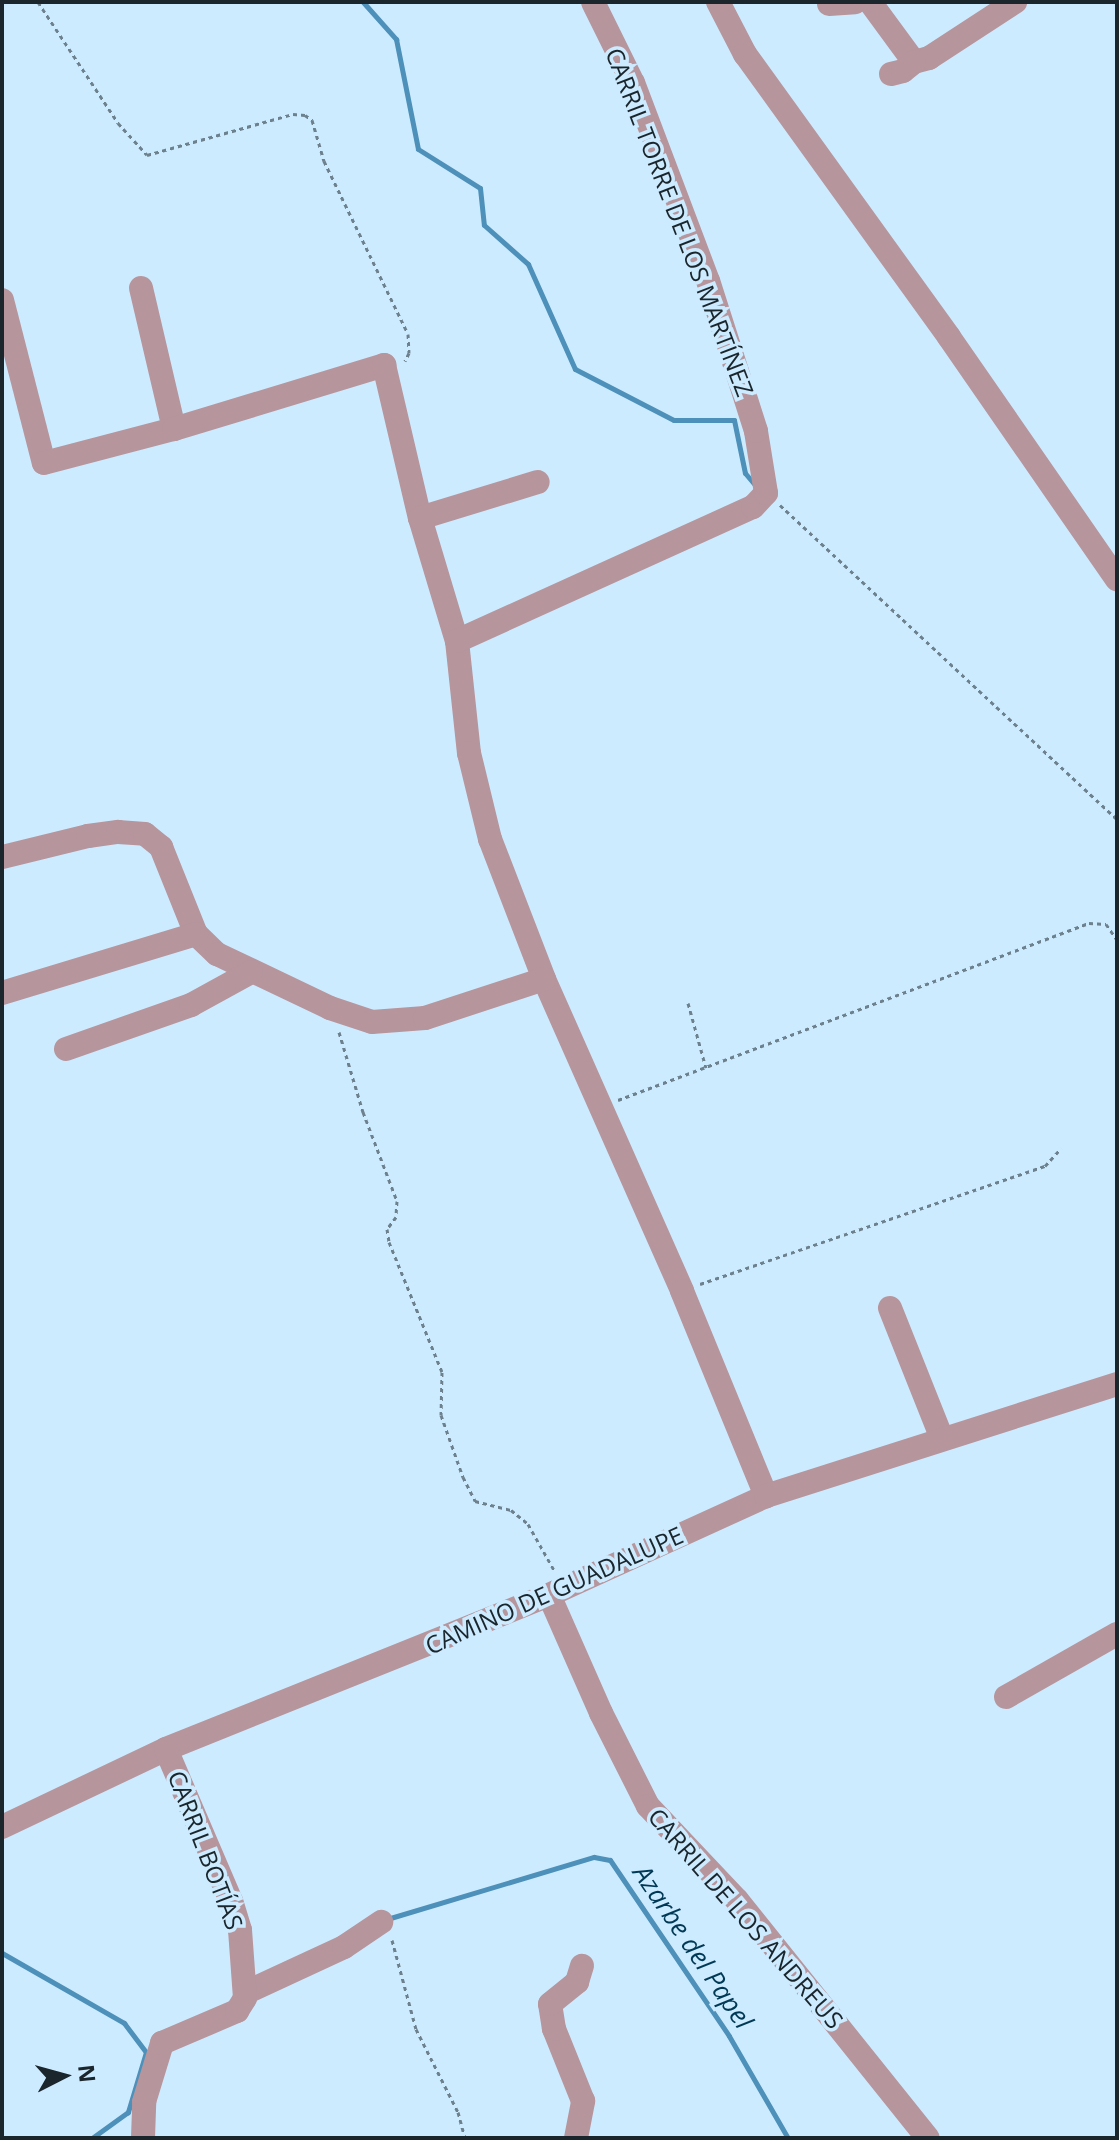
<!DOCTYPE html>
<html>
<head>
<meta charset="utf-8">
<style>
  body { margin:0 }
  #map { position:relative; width:1119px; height:2140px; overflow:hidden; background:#cdebff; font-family:"Open Sans",sans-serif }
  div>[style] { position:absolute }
  .stream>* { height:5px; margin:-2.5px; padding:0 2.5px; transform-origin:2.5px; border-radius:2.5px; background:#4d90b9 }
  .path>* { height:3px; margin-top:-1.5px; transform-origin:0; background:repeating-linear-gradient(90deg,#6c808d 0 4px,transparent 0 8px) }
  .minor>* { height:24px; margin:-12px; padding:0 12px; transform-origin:12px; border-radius:12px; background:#b6959d }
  span { translate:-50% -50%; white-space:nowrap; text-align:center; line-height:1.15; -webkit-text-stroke:7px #cdebff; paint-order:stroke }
  .street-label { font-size:24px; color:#1a252c }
  .water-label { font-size:26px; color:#003955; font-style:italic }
  .frame { position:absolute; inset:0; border:4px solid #1a252c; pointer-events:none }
  .north { position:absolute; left:24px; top:2036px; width:80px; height:80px; -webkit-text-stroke:6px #cdebff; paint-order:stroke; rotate:84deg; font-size:22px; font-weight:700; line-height:32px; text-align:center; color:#1a252c }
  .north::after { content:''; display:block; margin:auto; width:28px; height:36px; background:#1a252c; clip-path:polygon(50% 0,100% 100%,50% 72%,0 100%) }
</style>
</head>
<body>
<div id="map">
  <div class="stream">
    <i style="left:363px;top:2px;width:50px;rotate:48.3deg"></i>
    <i style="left:396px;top:39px;width:112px;rotate:78.7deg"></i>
    <i style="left:418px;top:149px;width:73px;rotate:32.2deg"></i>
    <i style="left:480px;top:188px;width:37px;rotate:84deg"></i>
    <i style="left:484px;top:225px;width:59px;rotate:41.6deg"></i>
    <i style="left:528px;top:264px;width:115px;rotate:65.9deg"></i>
    <i style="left:575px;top:369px;width:111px;rotate:27.3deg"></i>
    <i style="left:674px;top:420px;width:60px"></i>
    <i style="left:734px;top:420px;width:54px;rotate:78.3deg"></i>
    <i style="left:745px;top:473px;width:16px;rotate:50deg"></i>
    <i style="left:387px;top:1919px;width:216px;rotate:-16.7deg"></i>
    <i style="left:594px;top:1857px;width:16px;rotate:11deg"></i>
    <i style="left:610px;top:1860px;width:212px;rotate:55.9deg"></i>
    <i style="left:729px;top:2036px;width:118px;rotate:60deg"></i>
    <i style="left:2px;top:1953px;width:141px;rotate:29.8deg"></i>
    <i style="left:124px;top:2023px;width:36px;rotate:53deg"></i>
    <i style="left:146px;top:2052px;width:63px;rotate:106.7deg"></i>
    <i style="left:128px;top:2112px;width:44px;rotate:144.2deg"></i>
  </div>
  <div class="path">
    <i style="left:38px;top:2px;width:145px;rotate:56.5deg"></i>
    <i style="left:118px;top:123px;width:43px;rotate:47.8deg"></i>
    <i style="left:147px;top:155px;width:152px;rotate:-15.7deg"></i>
    <i style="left:293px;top:114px;width:12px;rotate:5deg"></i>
    <i style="left:305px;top:115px;width:9px;rotate:36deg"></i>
    <i style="left:312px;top:120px;width:43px;rotate:73.7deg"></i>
    <i style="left:324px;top:161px;width:192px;rotate:64.1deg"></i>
    <i style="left:408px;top:334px;width:19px;rotate:87deg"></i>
    <i style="left:409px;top:353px;width:9px;rotate:117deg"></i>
    <i style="left:780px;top:505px;width:461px;rotate:43deg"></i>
    <i style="left:688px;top:1003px;width:67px;rotate:74.5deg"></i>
    <i style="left:339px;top:1032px;width:84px;rotate:73.3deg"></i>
    <i style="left:363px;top:1112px;width:95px;rotate:69.1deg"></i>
    <i style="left:397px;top:1201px;width:16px;rotate:94deg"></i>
    <i style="left:396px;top:1217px;width:15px;rotate:127deg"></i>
    <i style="left:387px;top:1229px;width:13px;rotate:81deg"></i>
    <i style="left:389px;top:1242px;width:140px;rotate:67.8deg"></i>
    <i style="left:442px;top:1372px;width:43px;rotate:91.3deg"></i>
    <i style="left:441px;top:1415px;width:66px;rotate:70.5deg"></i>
    <i style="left:463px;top:1477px;width:27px;rotate:63deg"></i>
    <i style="left:475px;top:1501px;width:37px;rotate:14deg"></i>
    <i style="left:511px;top:1510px;width:22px;rotate:39deg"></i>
    <i style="left:528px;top:1524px;width:53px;rotate:60.5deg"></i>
    <i style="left:618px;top:1100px;width:503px;rotate:-20.6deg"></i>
    <i style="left:1089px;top:923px;width:17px;rotate:3deg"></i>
    <i style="left:1106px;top:924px;width:19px;rotate:55deg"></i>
    <i style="left:700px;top:1284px;width:365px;rotate:-18.9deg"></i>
    <i style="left:1045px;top:1166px;width:24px;rotate:-48deg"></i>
    <i style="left:392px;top:1940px;width:92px;rotate:74.9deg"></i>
    <i style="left:416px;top:2029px;width:93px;rotate:63.2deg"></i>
    <i style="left:458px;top:2112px;width:27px;rotate:75deg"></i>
  </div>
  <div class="minor">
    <i style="left:718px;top:2px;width:59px;rotate:62.6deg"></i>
    <i style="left:745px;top:54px;width:349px;rotate:54.2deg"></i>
    <i style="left:949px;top:337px;width:295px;rotate:55.3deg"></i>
    <i style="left:870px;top:2px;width:74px;rotate:53.7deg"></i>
    <i style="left:914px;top:62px;width:16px;rotate:-15deg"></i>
    <i style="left:929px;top:58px;width:103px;rotate:-33.1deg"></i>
    <i style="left:829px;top:4px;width:26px;rotate:-4deg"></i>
    <i style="left:891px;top:74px;width:12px;rotate:-14deg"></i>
    <i style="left:903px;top:71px;width:14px;rotate:-39deg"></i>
    <i style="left:141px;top:288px;width:145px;rotate:76.8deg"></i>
    <i style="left:2px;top:300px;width:168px;rotate:75.6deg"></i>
    <i style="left:44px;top:463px;width:134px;rotate:-14.7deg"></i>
    <i style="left:174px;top:429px;width:220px;rotate:-16.9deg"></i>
    <i style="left:384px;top:365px;width:157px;rotate:76.8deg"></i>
    <i style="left:420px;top:518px;width:128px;rotate:73.3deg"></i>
    <i style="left:457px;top:641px;width:113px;rotate:83.9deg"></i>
    <i style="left:469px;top:753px;width:89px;rotate:76.3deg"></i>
    <i style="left:490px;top:839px;width:150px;rotate:68.9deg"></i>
    <i style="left:544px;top:979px;width:341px;rotate:66.1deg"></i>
    <i style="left:682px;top:1291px;width:222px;rotate:67.7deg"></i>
    <i style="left:420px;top:518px;width:123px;rotate:-17deg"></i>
    <i style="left:457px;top:641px;width:325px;rotate:-24.4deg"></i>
    <i style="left:753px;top:507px;width:19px;rotate:-47deg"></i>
    <i style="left:766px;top:493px;width:63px;rotate:-99.2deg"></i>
    <i style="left:756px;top:431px;width:157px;rotate:-107.7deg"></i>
    <i style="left:708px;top:281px;width:212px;rotate:-110.7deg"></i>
    <i style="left:633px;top:83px;width:90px;rotate:-116.3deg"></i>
    <i style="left:2px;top:857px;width:89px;rotate:-13.7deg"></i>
    <i style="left:88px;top:836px;width:30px;rotate:-8deg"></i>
    <i style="left:118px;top:832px;width:27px;rotate:4deg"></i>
    <i style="left:145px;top:834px;width:21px;rotate:39deg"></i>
    <i style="left:161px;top:847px;width:94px;rotate:68.1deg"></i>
    <i style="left:196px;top:934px;width:29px;rotate:44deg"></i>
    <i style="left:217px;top:954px;width:125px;rotate:25.5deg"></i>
    <i style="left:330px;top:1008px;width:44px;rotate:18.4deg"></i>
    <i style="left:372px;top:1022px;width:53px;rotate:-4.3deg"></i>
    <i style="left:425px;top:1018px;width:125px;rotate:-18.1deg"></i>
    <i style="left:2px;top:993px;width:203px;rotate:-16.9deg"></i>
    <i style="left:66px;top:1049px;width:133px;rotate:-19.4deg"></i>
    <i style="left:191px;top:1005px;width:68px;rotate:-28.8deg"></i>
    <i style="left:890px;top:1308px;width:141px;rotate:68.3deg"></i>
    <i style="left:549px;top:1595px;width:129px;rotate:66.2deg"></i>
    <i style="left:601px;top:1713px;width:104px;rotate:63.2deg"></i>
    <i style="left:648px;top:1806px;width:129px;rotate:46.6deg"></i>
    <i style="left:737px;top:1900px;width:305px;rotate:51.3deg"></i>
    <i style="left:1006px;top:1697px;width:128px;rotate:-29.6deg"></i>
    <i style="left:2px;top:1827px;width:182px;rotate:-25.4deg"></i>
    <i style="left:166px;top:1749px;width:413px;rotate:-21.9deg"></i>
    <i style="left:549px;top:1595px;width:239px;rotate:-24.5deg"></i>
    <i style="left:766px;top:1496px;width:368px;rotate:-17.7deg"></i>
    <i style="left:245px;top:1993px;width:109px;rotate:-24.9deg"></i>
    <i style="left:344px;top:1947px;width:45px;rotate:-34deg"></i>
    <i style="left:143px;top:2138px;width:36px;rotate:-88deg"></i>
    <i style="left:144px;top:2102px;width:62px;rotate:-73deg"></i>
    <i style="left:162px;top:2043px;width:82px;rotate:-23.1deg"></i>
    <i style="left:237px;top:2011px;width:15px;rotate:-58deg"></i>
    <i style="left:245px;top:1998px;width:68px;rotate:-94.2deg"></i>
    <i style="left:240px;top:1930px;width:30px;rotate:-107deg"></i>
    <i style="left:231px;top:1901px;width:165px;rotate:-113.2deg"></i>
    <i style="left:576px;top:2138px;width:38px;rotate:-79deg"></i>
    <i style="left:583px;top:2101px;width:78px;rotate:-111.9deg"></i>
    <i style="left:554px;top:2029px;width:25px;rotate:-99deg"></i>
    <i style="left:550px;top:2004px;width:35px;rotate:-39deg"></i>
    <i style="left:577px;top:1982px;width:17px;rotate:-73deg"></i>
  </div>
  <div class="street-label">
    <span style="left:680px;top:222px;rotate:69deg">CARRIL TORRE DE LOS MARTÍNEZ</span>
    <span style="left:554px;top:1590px;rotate:-24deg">CAMINO DE GUADALUPE</span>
    <span style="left:206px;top:1850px;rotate:69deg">CARRIL BOTÍAS</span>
    <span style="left:746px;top:1918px;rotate:49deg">CARRIL DE LOS ANDREUS</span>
  </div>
  <div class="water-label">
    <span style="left:693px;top:1947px;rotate:56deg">Azarbe del Papel</span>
  </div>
  <div class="frame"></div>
  <div class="north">N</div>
</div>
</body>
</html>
